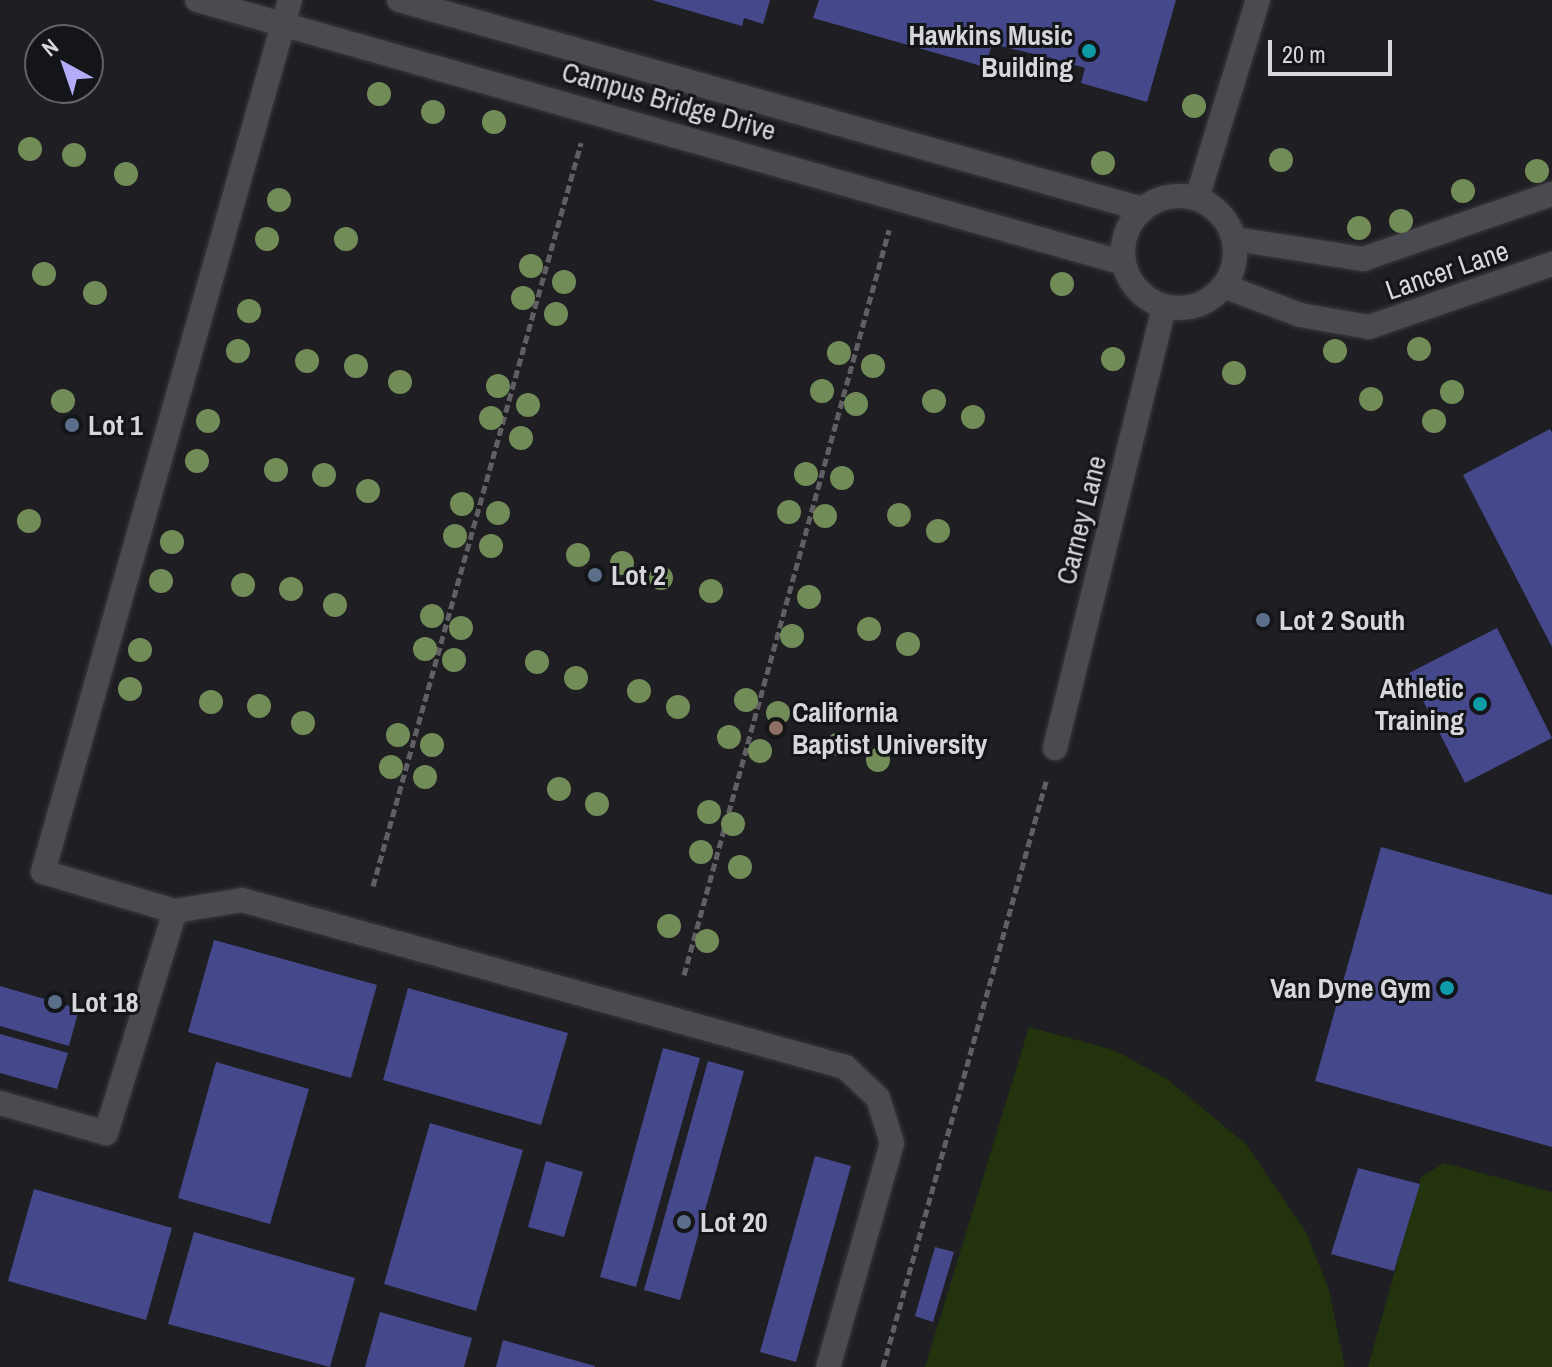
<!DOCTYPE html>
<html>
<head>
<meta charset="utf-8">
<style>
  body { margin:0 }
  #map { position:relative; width:1552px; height:1367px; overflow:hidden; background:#1e1e23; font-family:"Archivo Narrow",sans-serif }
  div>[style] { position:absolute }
  .green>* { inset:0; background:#22330e }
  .building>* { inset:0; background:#45498b }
  .path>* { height:5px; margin-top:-2.5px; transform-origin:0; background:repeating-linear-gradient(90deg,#606064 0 8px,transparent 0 12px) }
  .roads { filter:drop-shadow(0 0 2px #393a3d) drop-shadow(0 0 2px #393a3d) }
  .lane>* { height:24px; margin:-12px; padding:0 12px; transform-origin:12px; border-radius:12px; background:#4a4b50 }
  .lane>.ring { margin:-12px; padding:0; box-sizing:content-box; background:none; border:24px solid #4a4b50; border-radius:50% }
  .trees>* { width:24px; height:24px; margin:-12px; border-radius:50%; background:#728c58 }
  .dots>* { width:22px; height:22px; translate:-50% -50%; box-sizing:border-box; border:4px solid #141519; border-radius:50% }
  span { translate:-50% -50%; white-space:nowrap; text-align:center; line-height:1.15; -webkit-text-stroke:6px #141519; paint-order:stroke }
  .poi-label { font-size:28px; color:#d6d7da; font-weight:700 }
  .right { translate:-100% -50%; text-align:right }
  .left { translate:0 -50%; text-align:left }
  .street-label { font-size:28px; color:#d6d7da }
  .north { position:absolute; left:24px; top:24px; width:80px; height:80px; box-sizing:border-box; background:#141519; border:2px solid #626366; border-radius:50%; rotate:320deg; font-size:22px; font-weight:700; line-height:32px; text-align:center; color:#d6d7da }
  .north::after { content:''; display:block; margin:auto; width:28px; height:36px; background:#b3adf9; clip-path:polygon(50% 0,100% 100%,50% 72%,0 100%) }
  .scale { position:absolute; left:1268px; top:40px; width:124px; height:36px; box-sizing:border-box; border:4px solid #d6d7da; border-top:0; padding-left:10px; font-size:24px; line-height:28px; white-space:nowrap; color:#d6d7da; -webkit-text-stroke:6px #141519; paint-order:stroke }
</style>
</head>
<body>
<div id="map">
  <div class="green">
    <i style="clip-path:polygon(1029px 1027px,1114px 1050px,1167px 1079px,1246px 1144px,1306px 1232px,1329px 1290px,1345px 1367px,925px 1367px)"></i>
    <i style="clip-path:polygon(1444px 1163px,1552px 1192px,1552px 1367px,1368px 1367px,1421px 1177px)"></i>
  </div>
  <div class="building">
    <i style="clip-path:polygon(652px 0,770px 0,763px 24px,744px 18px,742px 26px)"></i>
    <i style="clip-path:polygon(819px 0,1176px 0,1147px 102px,1081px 83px,1085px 68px,1051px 58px,992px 44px,985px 67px,813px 18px)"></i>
    <i style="clip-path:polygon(1550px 429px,1552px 433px,1552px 647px,1463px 475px)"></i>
    <i style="clip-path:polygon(1497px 628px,1552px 738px,1465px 783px,1409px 673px)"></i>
    <i style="clip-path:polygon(1381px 847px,1552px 895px,1552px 1147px,1315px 1081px)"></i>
    <i style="clip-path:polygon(214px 940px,377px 985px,351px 1078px,188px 1032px)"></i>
    <i style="clip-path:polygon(0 986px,79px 1009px,69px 1046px,0 1026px)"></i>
    <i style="clip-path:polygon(408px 988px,568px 1033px,541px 1125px,383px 1080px)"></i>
    <i style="clip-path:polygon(0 1034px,68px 1053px,57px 1089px,0 1073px)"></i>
    <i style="clip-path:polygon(663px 1048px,700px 1058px,636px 1287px,600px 1277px)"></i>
    <i style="clip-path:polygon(708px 1061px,744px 1071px,680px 1300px,644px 1290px)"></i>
    <i style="clip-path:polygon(216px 1062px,309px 1089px,270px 1224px,178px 1198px)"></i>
    <i style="clip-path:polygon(430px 1123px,523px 1150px,476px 1311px,384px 1284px)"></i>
    <i style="clip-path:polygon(815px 1156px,851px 1166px,796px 1362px,760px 1352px)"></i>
    <i style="clip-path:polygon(546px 1161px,583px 1172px,564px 1237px,528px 1227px)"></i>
    <i style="clip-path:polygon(1358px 1168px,1420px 1184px,1394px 1271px,1331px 1254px)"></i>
    <i style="clip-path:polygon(34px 1189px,172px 1228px,146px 1320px,8px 1281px)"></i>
    <i style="clip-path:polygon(194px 1232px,355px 1278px,330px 1367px,168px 1324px)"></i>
    <i style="clip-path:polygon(935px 1247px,954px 1252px,933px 1322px,915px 1316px)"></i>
    <i style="clip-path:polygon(380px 1312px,472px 1338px,464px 1367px,365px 1367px)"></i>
    <i style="clip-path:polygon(503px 1340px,595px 1366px,595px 1367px,496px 1367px)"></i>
  </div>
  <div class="path">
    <i style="left:373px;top:886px;width:772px;rotate:-74.36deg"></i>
    <i style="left:684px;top:975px;width:773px;rotate:-74.61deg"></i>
    <i style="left:883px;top:1367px;width:611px;rotate:-74.44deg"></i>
  </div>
  <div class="roads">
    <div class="lane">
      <i style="left:197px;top:0;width:964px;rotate:15.84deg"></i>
      <i style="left:290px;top:0;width:906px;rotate:105.82deg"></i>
      <i style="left:43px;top:872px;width:138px;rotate:16.5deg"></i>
      <i style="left:175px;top:911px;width:68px;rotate:-9.3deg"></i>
      <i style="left:242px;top:900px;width:626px;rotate:15.48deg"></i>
      <i style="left:845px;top:1067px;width:45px;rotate:43.2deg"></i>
      <i style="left:878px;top:1098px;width:47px;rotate:72.7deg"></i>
      <i style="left:892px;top:1143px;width:233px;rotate:105.9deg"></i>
      <i style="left:399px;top:0;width:772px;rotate:15.71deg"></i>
      <i class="ring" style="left:1123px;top:196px;width:88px;height:88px"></i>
      <i style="left:1197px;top:198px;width:207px;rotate:-72.9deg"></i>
      <i style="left:1235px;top:239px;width:130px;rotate:8.9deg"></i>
      <i style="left:1363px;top:259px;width:200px;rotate:-19deg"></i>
      <i style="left:1224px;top:286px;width:81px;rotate:20.9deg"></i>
      <i style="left:1300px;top:315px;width:70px;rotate:9.9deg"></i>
      <i style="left:1369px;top:327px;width:194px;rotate:-19deg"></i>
      <i style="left:1055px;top:748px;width:454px;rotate:-76.1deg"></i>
      <i style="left:0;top:1103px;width:110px;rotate:15.8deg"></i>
      <i style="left:106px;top:1133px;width:232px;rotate:-72.7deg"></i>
    </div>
  </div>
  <div class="trees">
    <i style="left:379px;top:94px"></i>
    <i style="left:1194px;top:106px"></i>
    <i style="left:433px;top:112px"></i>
    <i style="left:494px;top:122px"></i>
    <i style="left:30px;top:149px"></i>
    <i style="left:74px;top:155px"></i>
    <i style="left:1281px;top:160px"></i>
    <i style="left:1103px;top:163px"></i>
    <i style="left:1537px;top:171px"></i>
    <i style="left:126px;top:174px"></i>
    <i style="left:1463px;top:191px"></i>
    <i style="left:279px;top:200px"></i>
    <i style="left:1401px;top:221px"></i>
    <i style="left:1359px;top:228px"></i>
    <i style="left:267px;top:239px"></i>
    <i style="left:346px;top:239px"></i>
    <i style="left:531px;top:266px"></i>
    <i style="left:44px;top:274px"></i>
    <i style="left:564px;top:282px"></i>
    <i style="left:1062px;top:284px"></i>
    <i style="left:95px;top:293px"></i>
    <i style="left:523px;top:298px"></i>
    <i style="left:249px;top:311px"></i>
    <i style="left:556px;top:314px"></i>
    <i style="left:1419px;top:349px"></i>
    <i style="left:238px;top:351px"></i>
    <i style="left:1335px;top:351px"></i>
    <i style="left:839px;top:353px"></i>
    <i style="left:1113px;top:359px"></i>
    <i style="left:307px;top:361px"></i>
    <i style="left:356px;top:366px"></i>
    <i style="left:873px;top:366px"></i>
    <i style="left:1234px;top:373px"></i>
    <i style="left:400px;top:382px"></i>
    <i style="left:498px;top:386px"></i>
    <i style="left:822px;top:391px"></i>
    <i style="left:1452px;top:392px"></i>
    <i style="left:1371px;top:399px"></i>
    <i style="left:63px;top:401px"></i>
    <i style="left:934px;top:401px"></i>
    <i style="left:856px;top:404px"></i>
    <i style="left:528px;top:405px"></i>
    <i style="left:973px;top:417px"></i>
    <i style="left:491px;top:418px"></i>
    <i style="left:208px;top:421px"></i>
    <i style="left:1434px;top:421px"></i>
    <i style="left:521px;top:438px"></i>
    <i style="left:197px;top:461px"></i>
    <i style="left:276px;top:470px"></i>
    <i style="left:806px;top:474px"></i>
    <i style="left:324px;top:475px"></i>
    <i style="left:842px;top:478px"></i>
    <i style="left:368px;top:491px"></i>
    <i style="left:462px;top:504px"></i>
    <i style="left:789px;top:512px"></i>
    <i style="left:498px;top:513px"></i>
    <i style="left:899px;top:515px"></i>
    <i style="left:825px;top:516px"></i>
    <i style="left:29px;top:521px"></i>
    <i style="left:938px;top:531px"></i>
    <i style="left:455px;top:536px"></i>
    <i style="left:172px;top:542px"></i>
    <i style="left:491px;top:546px"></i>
    <i style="left:578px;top:555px"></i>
    <i style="left:622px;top:563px"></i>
    <i style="left:661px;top:578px"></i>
    <i style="left:161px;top:581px"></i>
    <i style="left:243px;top:585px"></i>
    <i style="left:291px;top:589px"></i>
    <i style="left:711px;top:591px"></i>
    <i style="left:809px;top:597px"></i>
    <i style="left:335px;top:605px"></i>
    <i style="left:432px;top:616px"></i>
    <i style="left:461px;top:628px"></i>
    <i style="left:869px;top:629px"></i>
    <i style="left:792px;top:636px"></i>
    <i style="left:908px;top:644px"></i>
    <i style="left:425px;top:649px"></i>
    <i style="left:140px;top:650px"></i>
    <i style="left:454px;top:660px"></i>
    <i style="left:537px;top:662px"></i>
    <i style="left:576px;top:678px"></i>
    <i style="left:130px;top:689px"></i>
    <i style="left:639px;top:691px"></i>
    <i style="left:746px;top:700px"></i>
    <i style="left:211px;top:702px"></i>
    <i style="left:259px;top:706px"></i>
    <i style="left:678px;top:707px"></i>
    <i style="left:778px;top:713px"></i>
    <i style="left:303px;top:723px"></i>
    <i style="left:398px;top:735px"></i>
    <i style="left:729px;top:737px"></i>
    <i style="left:839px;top:744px"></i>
    <i style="left:432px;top:745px"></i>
    <i style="left:760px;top:751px"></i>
    <i style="left:878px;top:760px"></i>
    <i style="left:391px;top:767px"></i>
    <i style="left:425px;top:777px"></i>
    <i style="left:559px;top:789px"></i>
    <i style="left:597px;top:804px"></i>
    <i style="left:709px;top:812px"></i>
    <i style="left:733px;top:824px"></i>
    <i style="left:701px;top:852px"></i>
    <i style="left:740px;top:867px"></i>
    <i style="left:669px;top:926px"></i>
    <i style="left:707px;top:941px"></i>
  </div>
  <div class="dots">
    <i style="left:1089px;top:51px;background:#0f9aa8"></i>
    <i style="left:72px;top:425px;background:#5c6f8a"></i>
    <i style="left:595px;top:575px;background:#5c6f8a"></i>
    <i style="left:1263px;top:620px;background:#5c6f8a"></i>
    <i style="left:1480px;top:704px;background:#0f9aa8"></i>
    <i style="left:776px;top:728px;background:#8d6e63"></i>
    <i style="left:1447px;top:988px;background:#0f9aa8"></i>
    <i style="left:55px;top:1002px;background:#5c6f8a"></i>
    <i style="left:684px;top:1222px;background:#5c6f8a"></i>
  </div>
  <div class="poi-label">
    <span class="right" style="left:1073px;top:51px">Hawkins Music<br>Building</span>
    <span class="left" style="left:88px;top:425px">Lot 1</span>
    <span class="left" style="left:611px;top:575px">Lot 2</span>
    <span class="left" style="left:1279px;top:620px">Lot 2 South</span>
    <span class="right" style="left:1464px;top:704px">Athletic<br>Training</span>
    <span class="left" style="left:792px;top:728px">California<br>Baptist University</span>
    <span class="right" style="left:1431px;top:988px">Van Dyne Gym</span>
    <span class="left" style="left:71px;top:1002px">Lot 18</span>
    <span class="left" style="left:700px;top:1222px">Lot 20</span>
  </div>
  <div class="street-label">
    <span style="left:669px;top:101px;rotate:16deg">Campus Bridge Drive</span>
    <span style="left:1447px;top:270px;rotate:-19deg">Lancer Lane</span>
    <span style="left:1081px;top:520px;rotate:-76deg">Carney Lane</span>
  </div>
  <div class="north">N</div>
  <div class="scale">20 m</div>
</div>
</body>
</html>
